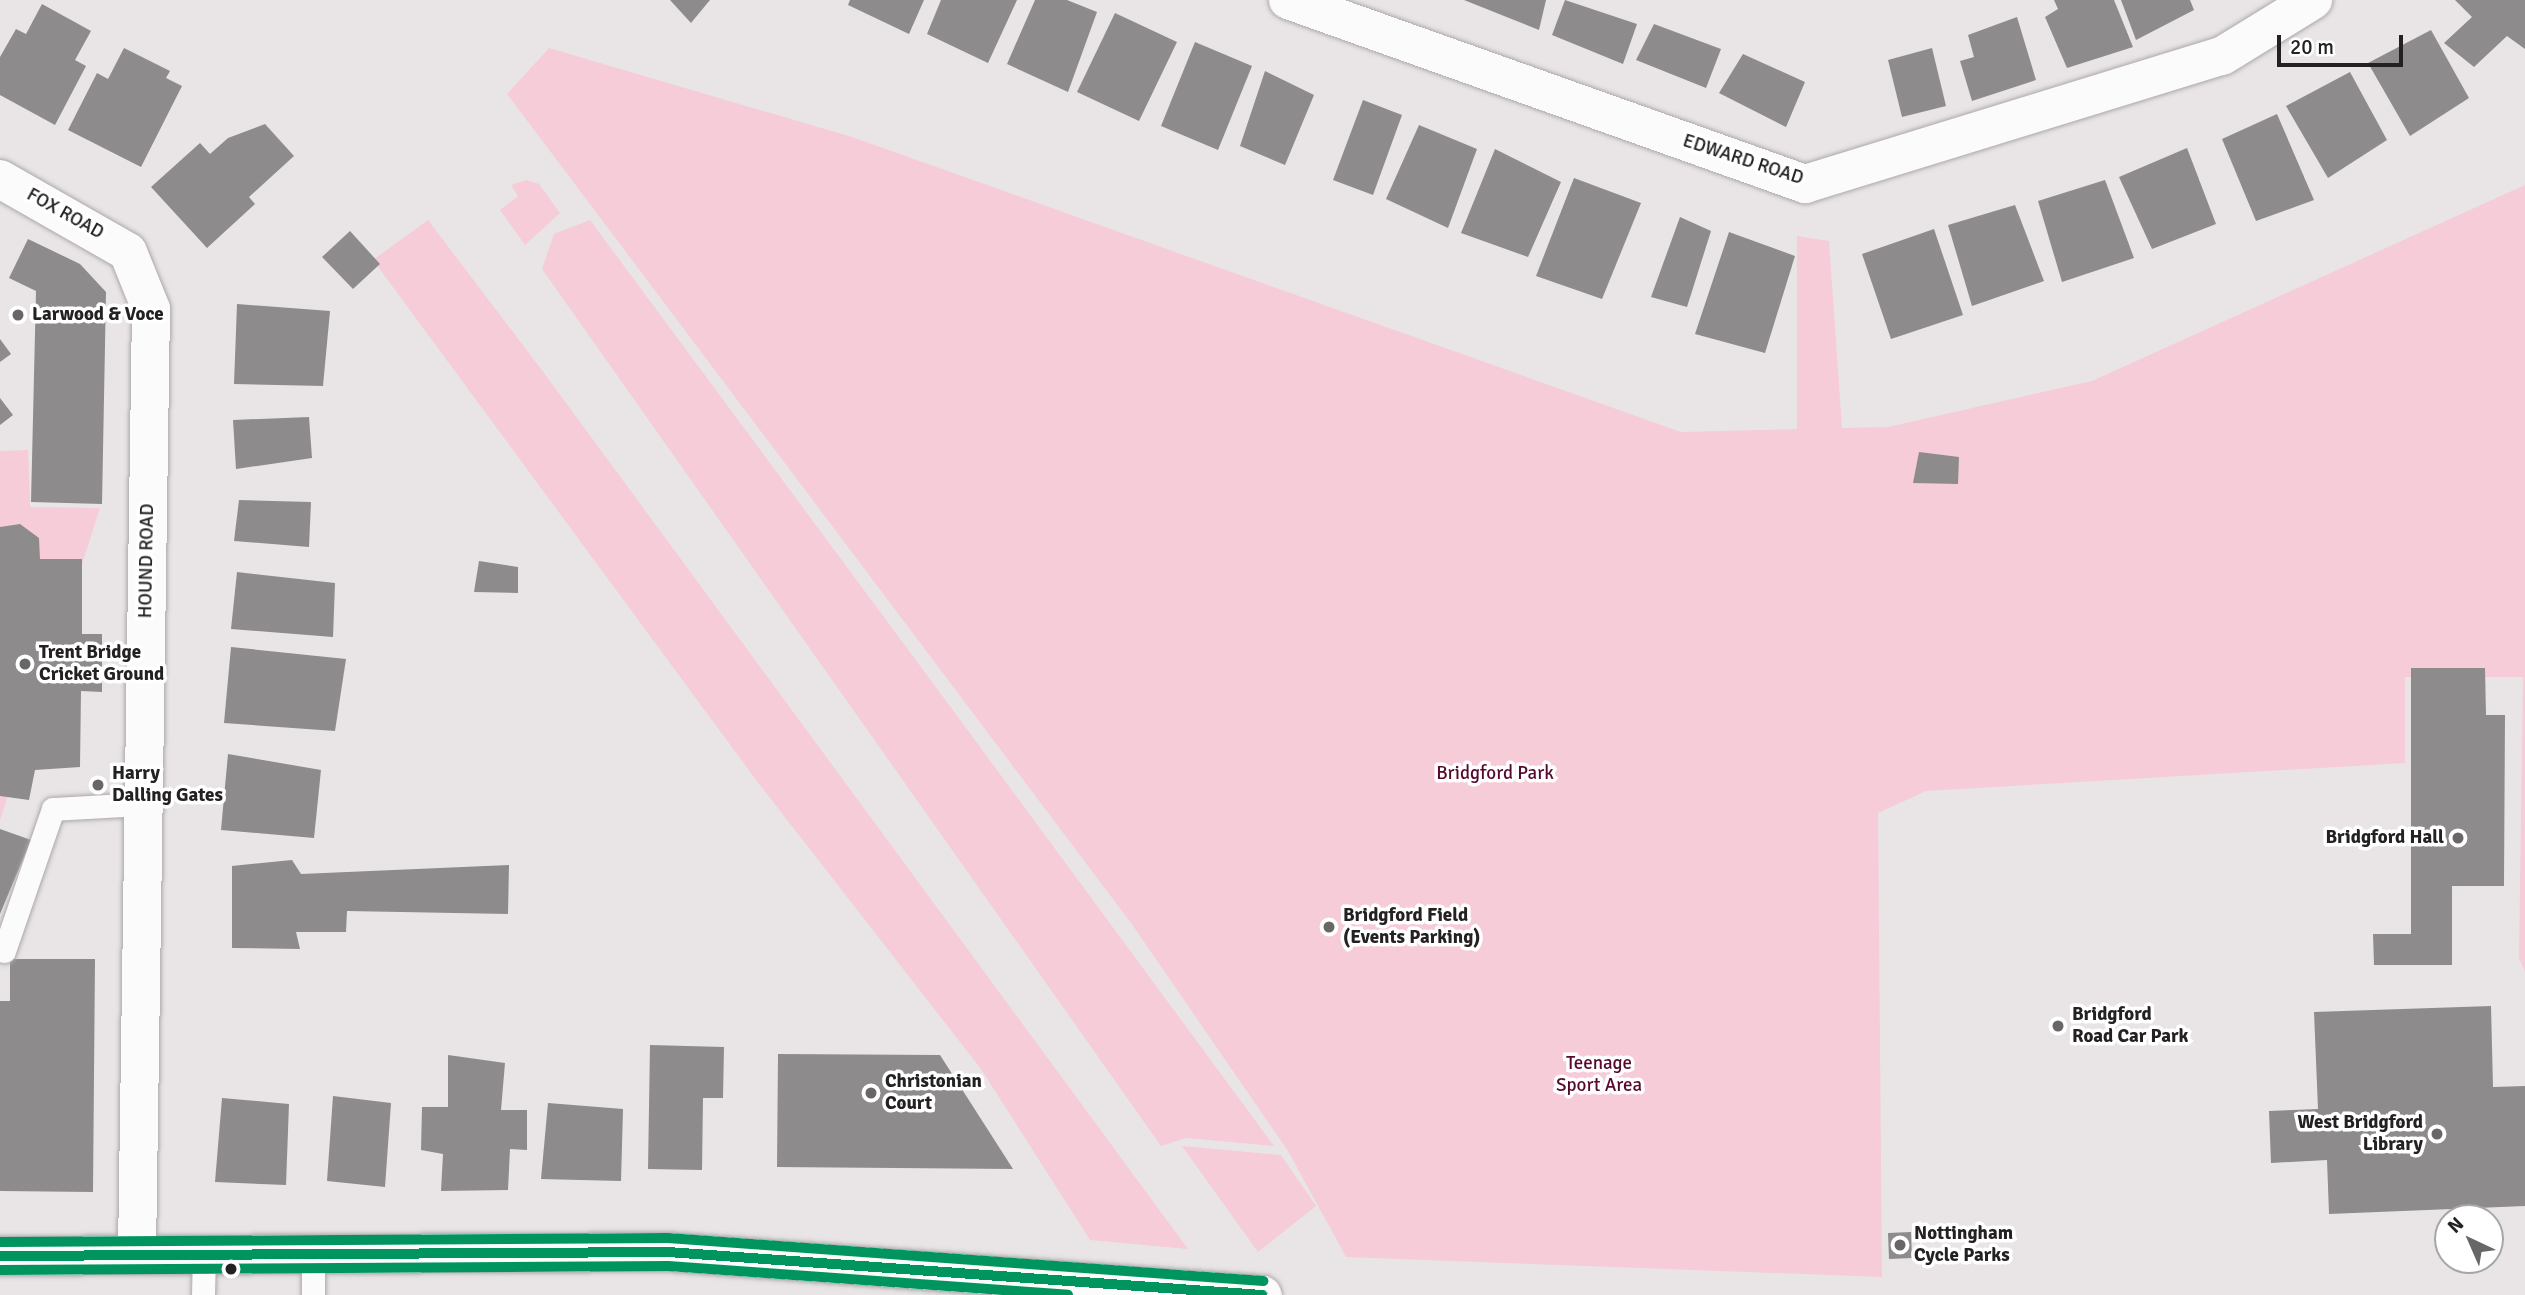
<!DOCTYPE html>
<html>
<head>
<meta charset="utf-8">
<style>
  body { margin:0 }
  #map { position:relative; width:2525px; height:1295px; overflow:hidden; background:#e9e5e6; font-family:Signika,sans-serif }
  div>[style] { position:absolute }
  .green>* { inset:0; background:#f5ccd8 }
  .building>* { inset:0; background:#8e8b8c }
  .roads { filter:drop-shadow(0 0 2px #aca8aa) drop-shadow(0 0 2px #aca8aa) }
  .lane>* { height:23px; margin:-11.5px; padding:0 11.5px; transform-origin:11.5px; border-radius:11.5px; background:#fcfbfb }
  .street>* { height:38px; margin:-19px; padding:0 19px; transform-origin:19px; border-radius:19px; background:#fcfbfb }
  .secondary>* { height:38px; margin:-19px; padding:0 19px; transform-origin:19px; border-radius:19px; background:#fcfbfb }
  .bus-1>* { height:10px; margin:-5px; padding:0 5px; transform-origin:5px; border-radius:5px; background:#00945e }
  .bus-2>* { height:10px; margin:-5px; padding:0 5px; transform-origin:5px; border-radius:5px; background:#00945e }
  .bus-3>* { height:10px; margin:-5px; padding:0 5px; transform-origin:5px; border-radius:5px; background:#00945e }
  .dots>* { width:19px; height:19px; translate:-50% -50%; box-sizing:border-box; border:4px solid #fff; border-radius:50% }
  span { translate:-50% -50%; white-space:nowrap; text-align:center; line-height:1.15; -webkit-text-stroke:7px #fff; paint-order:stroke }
  .street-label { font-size:19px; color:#232121 }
  .poi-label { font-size:19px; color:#232121; font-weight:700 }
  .left { translate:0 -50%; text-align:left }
  .right { translate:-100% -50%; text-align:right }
  .park-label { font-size:19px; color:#57092d }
  .north { position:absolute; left:2434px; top:1204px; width:70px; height:70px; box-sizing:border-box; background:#fff; border:2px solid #a7a6a6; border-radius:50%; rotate:316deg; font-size:19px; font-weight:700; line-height:28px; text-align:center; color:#232121 }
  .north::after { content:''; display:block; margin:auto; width:24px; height:32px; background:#686666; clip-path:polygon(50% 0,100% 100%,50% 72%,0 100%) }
  .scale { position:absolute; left:2277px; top:35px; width:126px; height:32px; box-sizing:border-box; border:4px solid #232121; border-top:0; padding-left:9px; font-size:21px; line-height:24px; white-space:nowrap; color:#232121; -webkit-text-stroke:5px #fff; paint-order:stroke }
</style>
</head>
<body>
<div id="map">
  <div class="green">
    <i style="clip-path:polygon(549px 48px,852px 137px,1681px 432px,1797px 429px,1797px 236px,1829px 241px,1842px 428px,1888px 427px,2092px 381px,2525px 185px,2525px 972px,2519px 958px,2523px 677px,2405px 677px,2405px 763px,1926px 791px,1878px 813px,1882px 1277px,1346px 1257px,1288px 1151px,1131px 923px,507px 94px)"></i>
    <i style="clip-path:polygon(527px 180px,539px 184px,560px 213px,525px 245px,500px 210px,518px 196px,511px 185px)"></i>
    <i style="clip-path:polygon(428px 220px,544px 373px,1188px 1249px,1090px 1240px,981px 1069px,759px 784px,373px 260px)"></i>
    <i style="clip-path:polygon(590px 220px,952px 709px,1274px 1146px,1186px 1138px,1161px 1146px,542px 269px,554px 234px)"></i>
    <i style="clip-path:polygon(28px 450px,30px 507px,100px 508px,0 820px,0 451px)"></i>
    <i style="clip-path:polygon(1182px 1146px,1281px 1155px,1316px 1206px,1258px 1252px)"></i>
  </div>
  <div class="building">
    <i style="clip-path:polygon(670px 0,710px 0,691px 23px)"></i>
    <i style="clip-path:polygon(850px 0,924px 0,909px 34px,848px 5px)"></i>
    <i style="clip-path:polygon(941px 0,1017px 0,988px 63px,927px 34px)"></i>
    <i style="clip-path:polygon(1035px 0,1067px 0,1097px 12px,1068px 92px,1007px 64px)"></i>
    <i style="clip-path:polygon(1464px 0,1546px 0,1539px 30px)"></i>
    <i style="clip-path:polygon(1565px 0,1637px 24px,1623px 64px,1552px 35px)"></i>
    <i style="clip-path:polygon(2054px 0,2114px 0,2133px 47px,2067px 68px,2045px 17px,2058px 9px)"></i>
    <i style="clip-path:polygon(2121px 0,2190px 0,2194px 10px,2136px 40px)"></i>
    <i style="clip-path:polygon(2455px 0,2525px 0,2525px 49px,2507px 36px,2474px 67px,2444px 43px,2472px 17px)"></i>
    <i style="clip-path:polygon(42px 4px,91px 31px,75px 60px,86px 66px,55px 125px,0 95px,0 57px,16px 29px,26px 34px)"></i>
    <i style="clip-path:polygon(1115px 13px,1177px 42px,1139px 121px,1077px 92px)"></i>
    <i style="clip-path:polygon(2017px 17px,2036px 80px,1972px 101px,1960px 61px,1974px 57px,1968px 35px)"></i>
    <i style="clip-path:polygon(1654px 24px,1721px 49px,1706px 88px,1636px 60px)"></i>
    <i style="clip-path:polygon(2431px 30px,2469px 98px,2410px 136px,2368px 63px)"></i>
    <i style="clip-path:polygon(1195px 42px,1252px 66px,1218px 150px,1161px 126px)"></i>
    <i style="clip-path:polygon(124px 48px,170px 71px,166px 78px,182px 86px,141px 167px,68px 130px,97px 73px,108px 79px)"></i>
    <i style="clip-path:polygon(1932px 48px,1946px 106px,1902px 117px,1888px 60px)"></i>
    <i style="clip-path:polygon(1743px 54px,1805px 82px,1786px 127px,1719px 93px)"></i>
    <i style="clip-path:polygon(1265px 71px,1314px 95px,1285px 165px,1240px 146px)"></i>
    <i style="clip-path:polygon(2350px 72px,2387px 140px,2328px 178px,2286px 106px)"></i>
    <i style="clip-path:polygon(1363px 100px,1402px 115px,1373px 195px,1333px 180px)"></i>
    <i style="clip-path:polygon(2277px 114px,2314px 200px,2256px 221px,2222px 139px)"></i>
    <i style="clip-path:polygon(265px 124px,294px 156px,249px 197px,255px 204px,207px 248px,151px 187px,200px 143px,210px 154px,228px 138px)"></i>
    <i style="clip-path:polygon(1419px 125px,1477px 149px,1448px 228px,1386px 199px)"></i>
    <i style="clip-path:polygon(2187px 148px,2216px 224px,2152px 249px,2119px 177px)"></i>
    <i style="clip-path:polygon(1495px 149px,1561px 182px,1528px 257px,1461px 233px)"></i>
    <i style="clip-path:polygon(1574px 178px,1641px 203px,1602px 299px,1536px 276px)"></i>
    <i style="clip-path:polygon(2105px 180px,2134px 258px,2062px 282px,2038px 201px)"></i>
    <i style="clip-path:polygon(2015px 205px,2044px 281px,1972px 306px,1948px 225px)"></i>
    <i style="clip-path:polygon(1680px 217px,1711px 231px,1687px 307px,1651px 297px)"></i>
    <i style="clip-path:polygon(1934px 229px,1963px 315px,1891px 339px,1862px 254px)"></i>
    <i style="clip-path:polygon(350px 231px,380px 264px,353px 289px,322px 257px)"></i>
    <i style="clip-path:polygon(1729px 232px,1795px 256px,1765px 353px,1695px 334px)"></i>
    <i style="clip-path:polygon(28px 239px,80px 264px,106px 292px,102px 504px,31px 502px,36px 291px,9px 278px)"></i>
    <i style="clip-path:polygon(237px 304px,330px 311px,323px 386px,234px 384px)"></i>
    <i style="clip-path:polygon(0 339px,11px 354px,0 362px)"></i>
    <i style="clip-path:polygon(0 398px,13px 415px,0 425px)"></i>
    <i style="clip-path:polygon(309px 417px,312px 458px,236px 469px,233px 420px)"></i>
    <i style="clip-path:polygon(1919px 452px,1959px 457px,1958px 484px,1913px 483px)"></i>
    <i style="clip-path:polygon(239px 500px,311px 502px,309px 547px,234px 541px)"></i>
    <i style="clip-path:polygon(20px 524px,39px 538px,40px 559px,82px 559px,82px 634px,102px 634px,102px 692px,81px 691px,80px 767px,35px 770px,29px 800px,0 796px,0 527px)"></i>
    <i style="clip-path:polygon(479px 561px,518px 567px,518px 593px,474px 592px)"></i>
    <i style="clip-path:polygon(237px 572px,335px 583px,333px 637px,231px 629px)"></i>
    <i style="clip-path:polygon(231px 647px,346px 659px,335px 731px,224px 723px)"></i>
    <i style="clip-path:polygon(2411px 668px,2485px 668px,2486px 715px,2505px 715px,2504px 886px,2452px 886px,2452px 965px,2374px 965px,2373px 934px,2411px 934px)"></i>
    <i style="clip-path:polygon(228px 754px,321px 770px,314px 838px,221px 830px)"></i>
    <i style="clip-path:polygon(0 829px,31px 840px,0 914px)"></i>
    <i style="clip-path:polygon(292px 860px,301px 874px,509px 865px,508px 914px,347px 911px,346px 932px,296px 932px,300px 949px,232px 948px,232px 866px)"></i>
    <i style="clip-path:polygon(10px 959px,95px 959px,93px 1192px,0 1191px,0 1001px,10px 1001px)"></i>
    <i style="clip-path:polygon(2491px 1006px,2493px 1087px,2525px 1086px,2525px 1206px,2329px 1214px,2327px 1160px,2271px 1163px,2269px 1111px,2318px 1109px,2314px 1012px)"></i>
    <i style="clip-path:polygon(650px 1045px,724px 1047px,723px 1098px,703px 1098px,702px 1170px,648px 1169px)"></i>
    <i style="clip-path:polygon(778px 1054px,940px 1055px,1013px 1169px,777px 1167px)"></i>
    <i style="clip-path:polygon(448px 1055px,505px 1063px,501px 1110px,527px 1110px,527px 1150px,510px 1149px,508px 1190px,441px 1191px,443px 1154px,421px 1150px,422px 1107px,448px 1107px)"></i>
    <i style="clip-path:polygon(333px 1096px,391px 1103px,385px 1187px,327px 1181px)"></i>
    <i style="clip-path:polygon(222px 1098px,289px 1104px,286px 1185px,215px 1182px)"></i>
    <i style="clip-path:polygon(548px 1103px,623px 1109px,621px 1181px,541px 1179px)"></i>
    <i style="clip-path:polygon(1911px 1232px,1912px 1258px,1889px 1259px,1888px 1233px)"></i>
  </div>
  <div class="roads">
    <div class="lane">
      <i style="left:4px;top:951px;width:150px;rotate:-71deg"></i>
      <i style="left:53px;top:809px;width:90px;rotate:-3.2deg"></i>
      <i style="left:313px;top:1253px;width:42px;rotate:90deg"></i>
      <i style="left:203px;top:1295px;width:42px;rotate:-88.6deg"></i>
    </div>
    <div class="street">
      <i style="left:1288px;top:0;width:549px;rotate:19.59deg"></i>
      <i style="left:1805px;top:184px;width:436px;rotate:-17.1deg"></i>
      <i style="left:2222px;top:56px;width:107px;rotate:-31.6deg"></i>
      <i style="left:0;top:179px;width:147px;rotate:29.7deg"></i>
      <i style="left:128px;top:252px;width:61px;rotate:68deg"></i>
      <i style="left:151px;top:309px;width:944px;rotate:90.85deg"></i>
    </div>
    <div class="secondary">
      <i style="left:0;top:1256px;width:668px;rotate:-0.34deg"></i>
      <i style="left:668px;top:1252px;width:596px;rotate:4.14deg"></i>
    </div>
  </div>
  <div class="bus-1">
    <i style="left:0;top:1256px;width:668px;rotate:-0.34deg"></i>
    <i style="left:668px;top:1252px;width:596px;rotate:4.14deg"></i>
  </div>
  <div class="bus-2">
    <i style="left:0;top:1270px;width:668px;rotate:-0.34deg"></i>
    <i style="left:668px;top:1266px;width:401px;rotate:4.1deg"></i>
  </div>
  <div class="bus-3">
    <i style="left:0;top:1242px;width:668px;rotate:-0.34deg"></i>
    <i style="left:668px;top:1238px;width:597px;rotate:4.13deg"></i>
  </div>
  <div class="dots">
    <i style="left:18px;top:315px;background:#686666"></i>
    <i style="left:25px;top:664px;background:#686666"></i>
    <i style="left:98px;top:785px;background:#686666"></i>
    <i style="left:2458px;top:838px;background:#686666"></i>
    <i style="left:1329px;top:927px;background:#686666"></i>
    <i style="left:2058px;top:1026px;background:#686666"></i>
    <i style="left:871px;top:1093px;background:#686666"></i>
    <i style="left:2437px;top:1134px;background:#686666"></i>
    <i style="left:1900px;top:1245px;background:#686666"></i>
    <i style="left:231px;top:1269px;background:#232121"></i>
  </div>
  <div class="street-label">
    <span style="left:1743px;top:160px;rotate:18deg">EDWARD ROAD</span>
    <span style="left:65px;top:214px;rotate:29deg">FOX ROAD</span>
    <span style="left:147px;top:561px;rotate:-89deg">HOUND ROAD</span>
  </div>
  <div class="poi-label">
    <span class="left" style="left:32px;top:315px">Larwood &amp; Voce</span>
    <span class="left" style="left:39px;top:664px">Trent Bridge<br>Cricket Ground</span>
    <span class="left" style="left:112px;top:785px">Harry<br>Dalling Gates</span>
    <span class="right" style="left:2444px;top:838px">Bridgford Hall</span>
    <span class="left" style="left:1343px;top:927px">Bridgford Field<br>(Events Parking)</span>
    <span class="left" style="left:2072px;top:1026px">Bridgford<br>Road Car Park</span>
    <span class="left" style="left:885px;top:1093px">Christonian<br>Court</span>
    <span class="right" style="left:2423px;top:1134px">West Bridgford<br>Library</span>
    <span class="left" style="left:1914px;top:1245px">Nottingham<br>Cycle Parks</span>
  </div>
  <div class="park-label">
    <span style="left:1495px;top:774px">Bridgford Park</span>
    <span style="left:1599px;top:1075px">Teenage<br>Sport Area</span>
  </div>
  <div class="north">N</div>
  <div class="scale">20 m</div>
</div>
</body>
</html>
